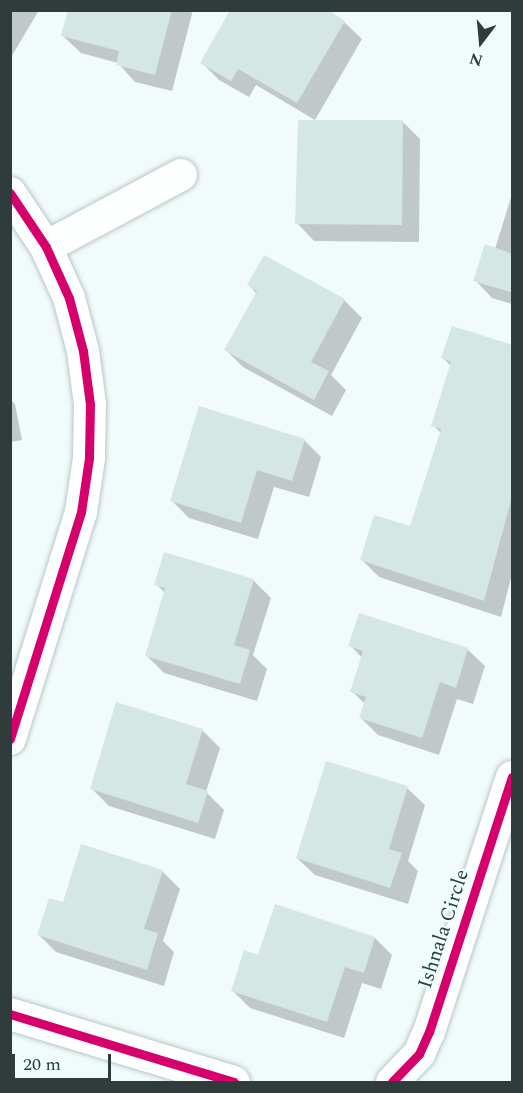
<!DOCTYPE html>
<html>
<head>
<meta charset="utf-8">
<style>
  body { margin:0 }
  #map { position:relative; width:523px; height:1093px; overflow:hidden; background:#f1fbfb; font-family:Spectral,serif }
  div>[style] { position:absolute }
  .shadow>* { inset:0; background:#0003 }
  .building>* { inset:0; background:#d4e7e2 }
  .roads { filter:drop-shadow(0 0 2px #bbc6c6) drop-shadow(0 0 2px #bbc6c6) }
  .street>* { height:32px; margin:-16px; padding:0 16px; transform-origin:16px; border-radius:16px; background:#fdfefe }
  .cycleway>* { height:9px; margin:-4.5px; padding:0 4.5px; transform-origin:4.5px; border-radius:4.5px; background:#d6006c }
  span { translate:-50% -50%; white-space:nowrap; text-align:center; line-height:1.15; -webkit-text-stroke:4.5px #edffff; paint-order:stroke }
  .street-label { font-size:20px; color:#303c3c }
  .frame { position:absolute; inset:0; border:12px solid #303c3c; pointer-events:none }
  .north { position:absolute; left:451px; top:12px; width:60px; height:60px; -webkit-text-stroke:4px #edffff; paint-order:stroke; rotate:196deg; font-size:16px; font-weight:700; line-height:24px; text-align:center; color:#303c3c }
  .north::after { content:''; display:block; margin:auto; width:21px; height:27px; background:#303c3c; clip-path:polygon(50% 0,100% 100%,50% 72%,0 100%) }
  .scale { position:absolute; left:12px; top:1054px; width:99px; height:27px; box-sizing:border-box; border:3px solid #303c3c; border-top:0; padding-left:8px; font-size:18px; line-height:21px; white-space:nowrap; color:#303c3c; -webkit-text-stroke:4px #edffff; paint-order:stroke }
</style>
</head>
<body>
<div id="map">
  <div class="shadow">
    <i style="clip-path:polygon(10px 10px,39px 10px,10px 59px)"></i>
    <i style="clip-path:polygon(70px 10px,193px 10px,172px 91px,135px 82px,118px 63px,81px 53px,63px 36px)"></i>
    <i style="clip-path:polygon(344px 22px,362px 39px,315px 120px,256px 85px,249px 97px,219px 80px,202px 63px)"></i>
    <i style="clip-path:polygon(403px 122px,420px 139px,419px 242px,314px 241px,297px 223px)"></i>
    <i style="clip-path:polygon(512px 194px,512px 304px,492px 298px,475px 280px,495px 249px)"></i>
    <i style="clip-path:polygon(264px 257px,344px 300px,362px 318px,331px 375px,346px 390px,332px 416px,243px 367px,226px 350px,257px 294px,249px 285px)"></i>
    <i style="clip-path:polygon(512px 347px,512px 574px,501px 617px,379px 577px,361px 559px,411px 528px,441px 433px,433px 425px,451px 366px,443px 358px)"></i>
    <i style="clip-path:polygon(10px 399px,15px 404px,22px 440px,10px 442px)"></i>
    <i style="clip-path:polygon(304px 440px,321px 457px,309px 497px,274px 487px,258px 539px,189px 518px,171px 500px)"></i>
    <i style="clip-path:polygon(253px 580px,271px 598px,253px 655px,267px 669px,257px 701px,164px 673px,146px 655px,165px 593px,156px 584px)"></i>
    <i style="clip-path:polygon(350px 645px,467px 649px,485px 666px,473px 704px,457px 699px,439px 755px,378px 735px,361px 718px,365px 704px,352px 691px,362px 658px)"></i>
    <i style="clip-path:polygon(117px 704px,203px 731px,220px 748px,206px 792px,224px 810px,215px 839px,109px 806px,92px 789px)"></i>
    <i style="clip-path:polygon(407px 788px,425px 805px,408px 861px,418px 871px,408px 904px,315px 875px,297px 858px)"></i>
    <i style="clip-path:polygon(162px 871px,180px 889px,163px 941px,174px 952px,164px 986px,56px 952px,39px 935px,64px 904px)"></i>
    <i style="clip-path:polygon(375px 938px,392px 955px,381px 989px,362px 983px,344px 1038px,250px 1008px,232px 990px)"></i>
  </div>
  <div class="building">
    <i style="clip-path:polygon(68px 10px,172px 10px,155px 75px,116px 65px,119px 51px,61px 36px)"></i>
    <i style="clip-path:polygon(230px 10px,328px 10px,345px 21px,297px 103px,238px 69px,231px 81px,200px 63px)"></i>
    <i style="clip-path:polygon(298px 120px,403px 120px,402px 225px,295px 224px)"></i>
    <i style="clip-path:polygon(485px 244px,513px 254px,513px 293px,473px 281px)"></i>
    <i style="clip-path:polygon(264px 255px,345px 299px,311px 362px,329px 371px,314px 400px,224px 350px,257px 291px,247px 285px)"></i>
    <i style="clip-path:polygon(452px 326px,513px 345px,513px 493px,484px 601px,360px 560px,374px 515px,410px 526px,441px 429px,431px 426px,451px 362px,441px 358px)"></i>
    <i style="clip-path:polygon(199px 406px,305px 439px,292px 481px,257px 470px,241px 523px,170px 501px)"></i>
    <i style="clip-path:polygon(164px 552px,254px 579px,234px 645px,250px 650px,240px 684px,145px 656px,165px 588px,154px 585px)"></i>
    <i style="clip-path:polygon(359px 613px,468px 648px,456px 688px,440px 682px,422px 738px,359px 718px,366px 697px,350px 692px,363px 651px,348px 646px)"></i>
    <i style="clip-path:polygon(116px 702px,203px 729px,186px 784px,208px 791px,198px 823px,90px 789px)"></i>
    <i style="clip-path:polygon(326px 761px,408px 786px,389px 849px,402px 853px,390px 888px,296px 858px)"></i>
    <i style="clip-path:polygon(81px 844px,163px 870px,144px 929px,158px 933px,147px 970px,37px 935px,49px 898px,63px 902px)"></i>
    <i style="clip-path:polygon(275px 904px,375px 937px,364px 973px,345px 967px,327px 1022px,231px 991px,244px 950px,258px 955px)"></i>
  </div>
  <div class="roads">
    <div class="street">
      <i style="left:10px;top:193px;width:65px;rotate:56.3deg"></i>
      <i style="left:46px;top:247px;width:56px;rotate:65.7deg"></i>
      <i style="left:69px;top:298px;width:55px;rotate:75.2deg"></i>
      <i style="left:83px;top:351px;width:53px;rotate:82.5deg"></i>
      <i style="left:90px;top:404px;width:54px;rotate:91.1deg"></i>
      <i style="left:89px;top:458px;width:55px;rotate:98.4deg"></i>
      <i style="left:81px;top:512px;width:238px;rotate:107.4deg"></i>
      <i style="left:46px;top:247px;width:153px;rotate:-28.1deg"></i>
      <i style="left:10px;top:1014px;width:234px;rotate:16.9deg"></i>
      <i style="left:392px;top:1082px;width:39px;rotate:-46deg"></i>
      <i style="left:419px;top:1054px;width:24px;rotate:-66deg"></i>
      <i style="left:429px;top:1032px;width:268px;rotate:-72deg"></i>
    </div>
  </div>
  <div class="cycleway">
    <i style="left:10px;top:193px;width:65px;rotate:56.3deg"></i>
    <i style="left:46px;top:247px;width:56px;rotate:65.7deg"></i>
    <i style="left:69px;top:298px;width:55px;rotate:75.2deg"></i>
    <i style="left:83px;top:351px;width:53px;rotate:82.5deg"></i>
    <i style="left:90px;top:404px;width:54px;rotate:91.1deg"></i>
    <i style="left:89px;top:458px;width:55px;rotate:98.4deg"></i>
    <i style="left:81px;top:512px;width:238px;rotate:107.4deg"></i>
    <i style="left:10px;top:1014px;width:234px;rotate:16.9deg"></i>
    <i style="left:392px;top:1082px;width:39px;rotate:-46deg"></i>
    <i style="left:419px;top:1054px;width:24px;rotate:-66deg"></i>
    <i style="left:429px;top:1032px;width:268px;rotate:-72deg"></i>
  </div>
  <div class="street-label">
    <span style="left:444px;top:929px;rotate:-72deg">Ishnala Circle</span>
  </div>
  <div class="frame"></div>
  <div class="north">N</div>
  <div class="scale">20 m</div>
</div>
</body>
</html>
